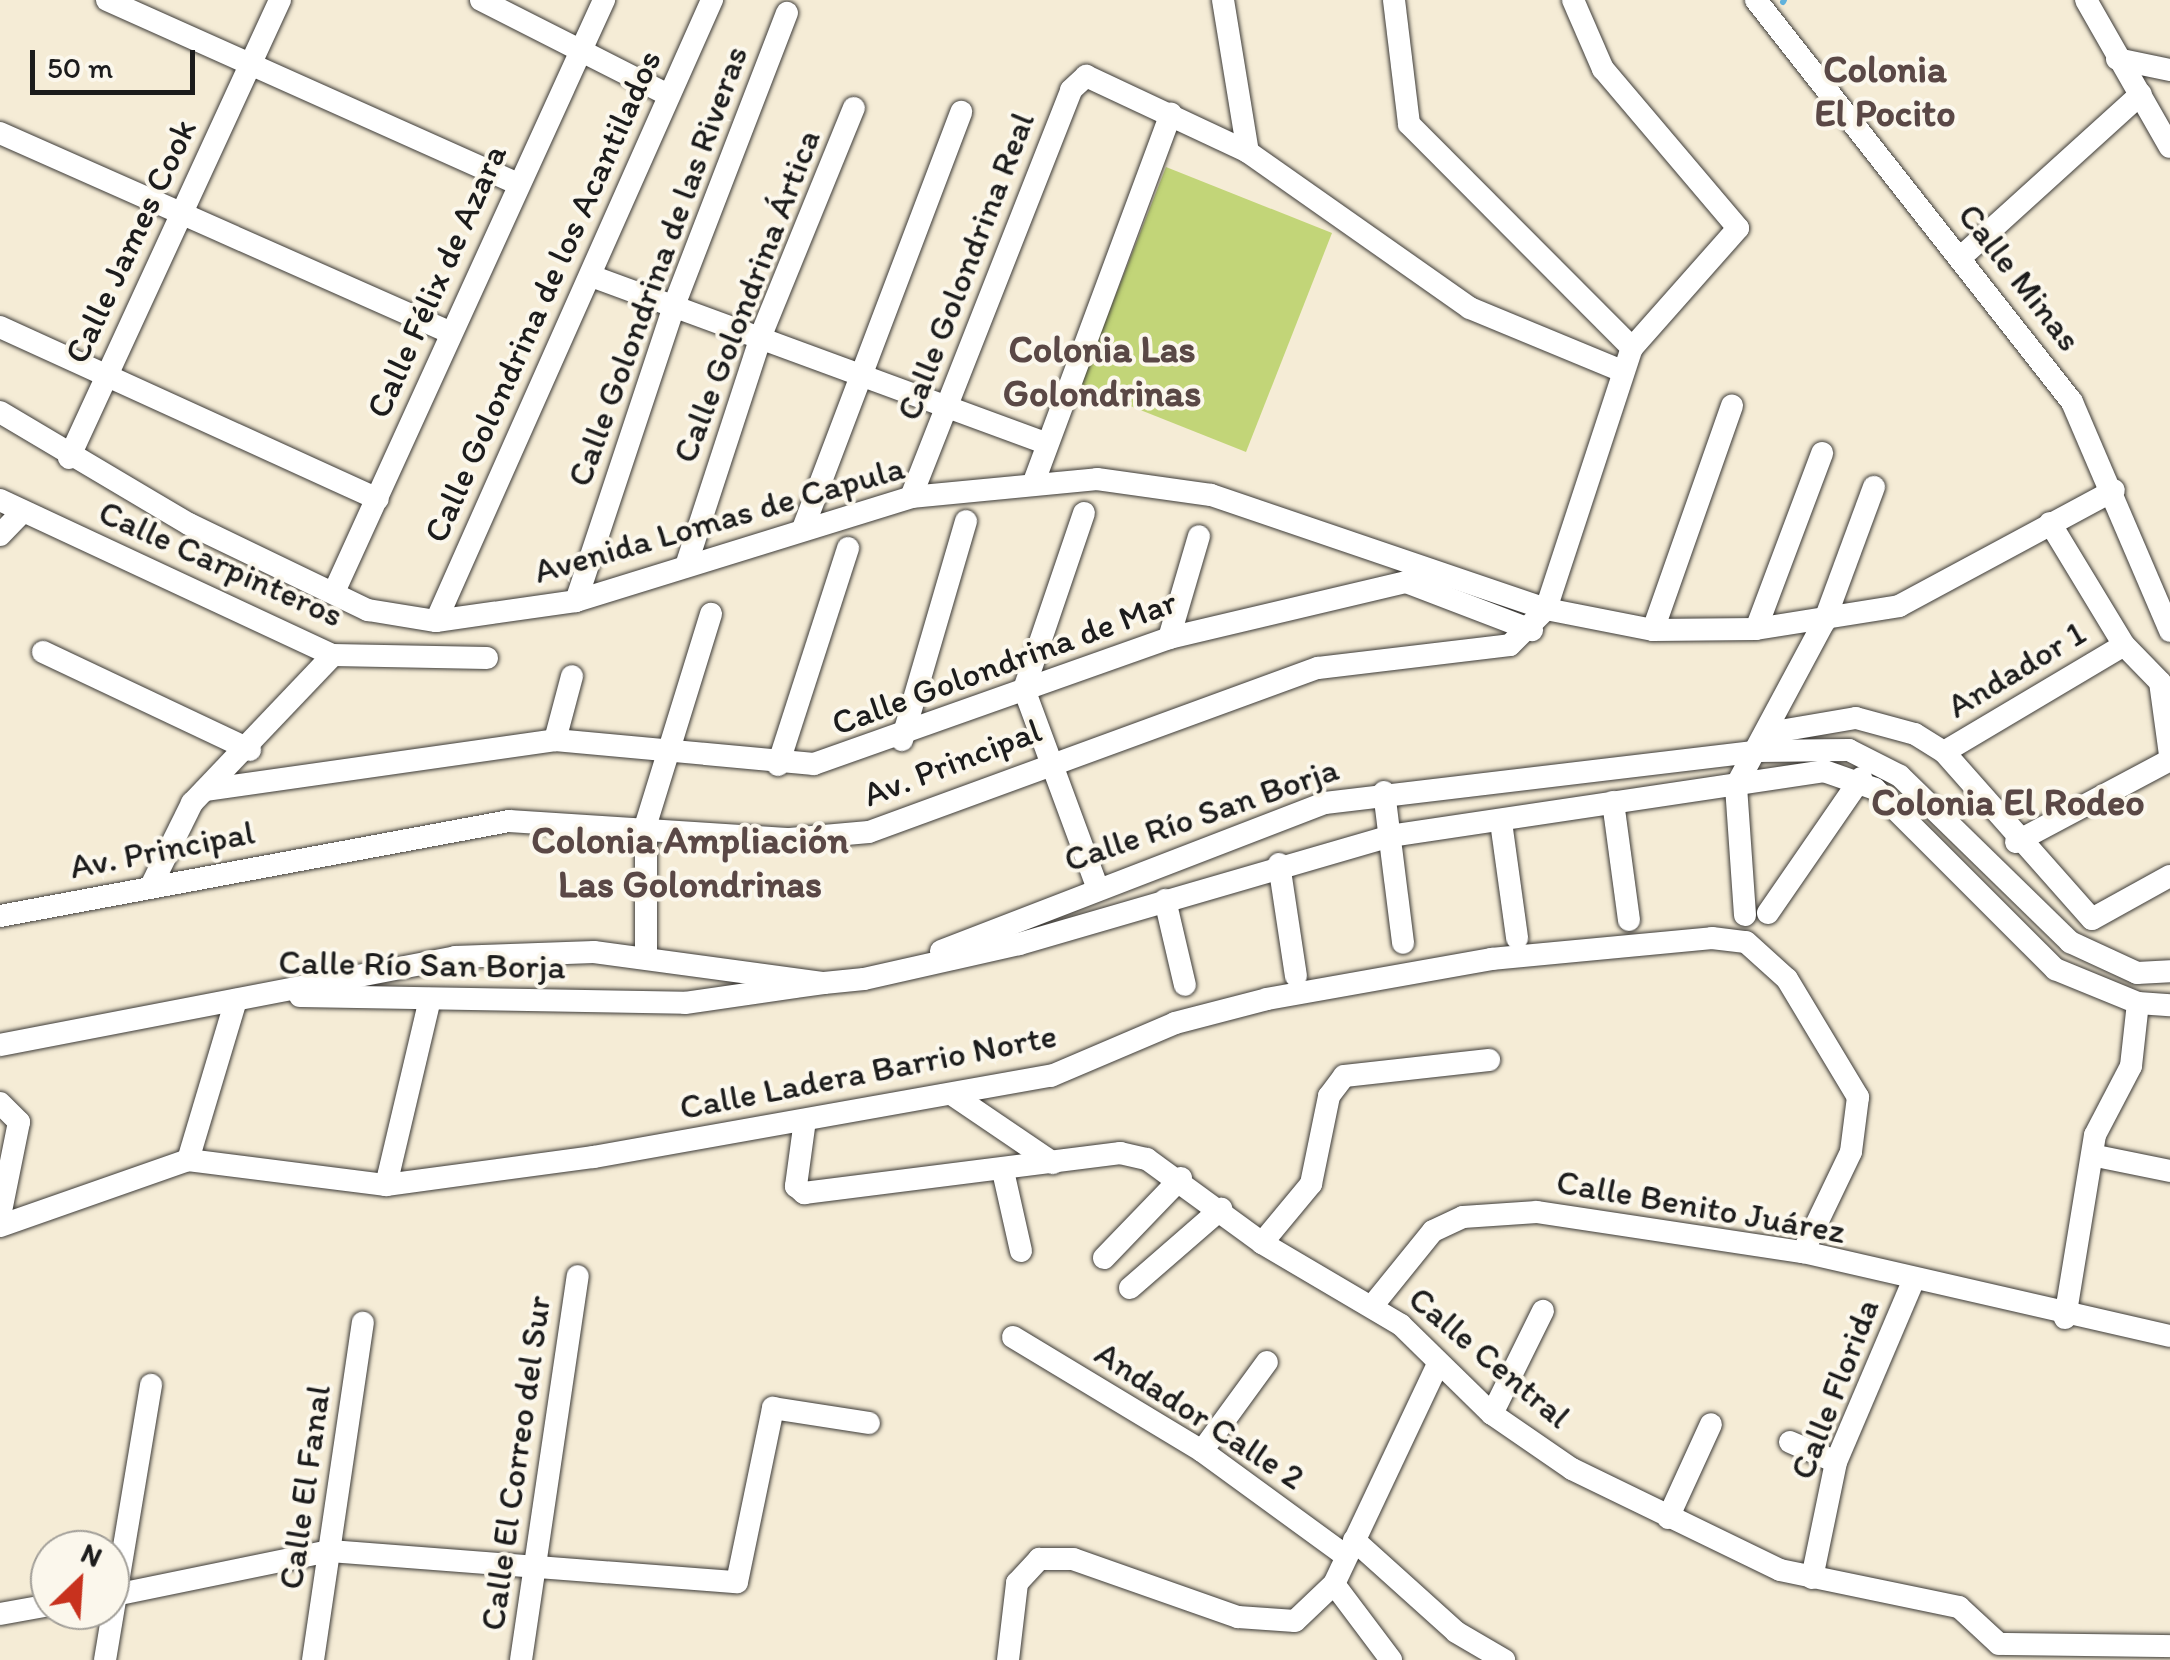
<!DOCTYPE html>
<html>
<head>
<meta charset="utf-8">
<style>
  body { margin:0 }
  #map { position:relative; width:2170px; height:1660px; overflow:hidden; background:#f5ecd6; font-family:Itim,sans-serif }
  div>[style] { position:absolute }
  .green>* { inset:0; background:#c2d578 }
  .stream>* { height:6px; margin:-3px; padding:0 3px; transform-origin:3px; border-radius:3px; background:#61b2dc }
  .roads { filter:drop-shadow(0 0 2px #3d3b38) drop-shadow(0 0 2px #3d3b38) }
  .minor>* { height:22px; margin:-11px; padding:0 11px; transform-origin:11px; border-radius:11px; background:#fff }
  span { translate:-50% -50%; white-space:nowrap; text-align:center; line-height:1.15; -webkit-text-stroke:8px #fbf7ec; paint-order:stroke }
  .street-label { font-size:35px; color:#1c1c1c }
  .neighbourhood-label { font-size:38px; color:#5a4846; font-weight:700 }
  .north { position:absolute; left:30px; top:1530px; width:100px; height:100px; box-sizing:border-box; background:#fbf7ec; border:2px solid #a29f99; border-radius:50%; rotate:25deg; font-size:28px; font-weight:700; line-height:40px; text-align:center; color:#1c1c1c }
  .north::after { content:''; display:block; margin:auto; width:35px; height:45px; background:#c8321e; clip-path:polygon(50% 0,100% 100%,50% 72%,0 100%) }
  .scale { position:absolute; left:30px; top:50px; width:165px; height:45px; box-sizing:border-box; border:5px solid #1c1c1c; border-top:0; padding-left:12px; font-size:30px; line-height:35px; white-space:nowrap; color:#1c1c1c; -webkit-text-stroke:8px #fbf7ec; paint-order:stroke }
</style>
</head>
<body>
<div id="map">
  <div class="green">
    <i style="clip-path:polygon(1166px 167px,1332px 233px,1246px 452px,1080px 386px)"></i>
  </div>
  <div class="stream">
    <i style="left:1783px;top:2px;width:2px;rotate:-63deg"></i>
  </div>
  <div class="roads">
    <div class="minor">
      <i style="left:107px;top:0;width:448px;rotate:24.1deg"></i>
      <i style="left:481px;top:0;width:210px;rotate:26.9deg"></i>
      <i style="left:1223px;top:0;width:154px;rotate:80.7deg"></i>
      <i style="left:1394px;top:0;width:125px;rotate:83.1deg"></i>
      <i style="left:1409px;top:124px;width:316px;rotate:45.1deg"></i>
      <i style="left:1756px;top:0;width:511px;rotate:51.83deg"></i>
      <i style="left:2072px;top:402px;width:249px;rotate:66.8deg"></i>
      <i style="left:2086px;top:0;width:169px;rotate:60.3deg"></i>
      <i style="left:2117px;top:59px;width:54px;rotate:11.7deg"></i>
      <i style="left:0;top:133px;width:492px;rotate:23.9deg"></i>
      <i style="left:1960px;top:258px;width:244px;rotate:-42.2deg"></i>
      <i style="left:594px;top:277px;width:477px;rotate:20.2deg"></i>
      <i style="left:0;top:327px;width:415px;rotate:24.5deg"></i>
      <i style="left:0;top:412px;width:220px;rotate:30.7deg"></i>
      <i style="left:189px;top:524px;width:199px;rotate:25.7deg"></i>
      <i style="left:368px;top:610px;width:69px;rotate:9.2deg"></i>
      <i style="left:436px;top:621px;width:141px;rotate:-8.1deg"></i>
      <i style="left:576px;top:601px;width:351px;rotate:-17.2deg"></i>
      <i style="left:911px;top:497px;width:187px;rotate:-5.5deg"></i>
      <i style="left:1097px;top:479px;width:115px;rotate:8deg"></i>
      <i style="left:1211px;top:495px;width:354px;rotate:18.8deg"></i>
      <i style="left:1546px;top:609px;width:109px;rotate:11.1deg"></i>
      <i style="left:1653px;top:630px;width:103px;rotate:-0.6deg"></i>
      <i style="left:1756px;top:629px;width:145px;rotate:-9.1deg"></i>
      <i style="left:1899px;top:606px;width:244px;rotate:-28.3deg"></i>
      <i style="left:69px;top:458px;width:504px;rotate:-65.26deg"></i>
      <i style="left:1035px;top:479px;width:390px;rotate:-69.6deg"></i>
      <i style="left:911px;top:497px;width:437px;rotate:-68.5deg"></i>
      <i style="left:1071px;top:90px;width:21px;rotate:-43deg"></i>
      <i style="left:1086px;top:76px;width:179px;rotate:25.1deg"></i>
      <i style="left:1248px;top:152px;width:271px;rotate:35.1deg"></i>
      <i style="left:1470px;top:308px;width:165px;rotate:22.5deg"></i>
      <i style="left:0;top:500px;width:367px;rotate:25deg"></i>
      <i style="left:333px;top:655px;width:154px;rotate:1.1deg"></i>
      <i style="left:1084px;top:513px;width:186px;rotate:108.8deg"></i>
      <i style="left:1024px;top:689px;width:210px;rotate:69.7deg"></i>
      <i style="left:2050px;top:523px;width:143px;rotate:58.8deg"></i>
      <i style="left:2124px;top:645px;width:52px;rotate:45.8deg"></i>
      <i style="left:2160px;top:682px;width:74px;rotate:82.2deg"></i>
      <i style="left:804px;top:526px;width:443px;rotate:-69.2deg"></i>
      <i style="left:0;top:535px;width:33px;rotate:-46deg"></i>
      <i style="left:686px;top:566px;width:245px;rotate:-71.9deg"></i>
      <i style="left:762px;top:333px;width:243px;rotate:-67.8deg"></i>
      <i style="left:334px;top:592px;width:651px;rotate:-65.48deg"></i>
      <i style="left:576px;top:601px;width:314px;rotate:-71.6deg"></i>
      <i style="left:675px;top:303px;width:311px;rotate:-68.9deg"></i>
      <i style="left:436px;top:621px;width:680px;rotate:-66.04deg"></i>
      <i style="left:1756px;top:629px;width:188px;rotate:-69.4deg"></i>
      <i style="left:1653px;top:630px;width:238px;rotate:-70.6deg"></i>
      <i style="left:1169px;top:638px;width:106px;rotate:-73.6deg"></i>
      <i style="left:43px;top:652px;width:229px;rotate:25.3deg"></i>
      <i style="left:1768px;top:733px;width:89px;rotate:-9.7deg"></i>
      <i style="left:1856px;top:718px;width:61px;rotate:15.2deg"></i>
      <i style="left:1915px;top:734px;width:34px;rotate:32deg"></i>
      <i style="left:1944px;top:752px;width:223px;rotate:48.5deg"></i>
      <i style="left:2092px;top:919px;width:89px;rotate:-28.9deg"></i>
      <i style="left:555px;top:740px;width:66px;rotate:-75.1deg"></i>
      <i style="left:902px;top:740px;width:228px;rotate:-73.7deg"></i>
      <i style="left:1944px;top:752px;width:209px;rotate:-30.7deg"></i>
      <i style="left:778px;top:765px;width:228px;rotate:-72.1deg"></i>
      <i style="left:205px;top:790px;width:354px;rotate:-8.1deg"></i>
      <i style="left:555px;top:740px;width:260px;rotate:5.3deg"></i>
      <i style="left:814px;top:764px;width:377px;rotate:-19.5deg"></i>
      <i style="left:1169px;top:638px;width:244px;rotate:-13.3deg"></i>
      <i style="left:1406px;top:582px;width:135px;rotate:20.9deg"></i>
      <i style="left:1384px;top:792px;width:152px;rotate:82.8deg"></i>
      <i style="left:1613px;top:802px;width:119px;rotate:82.3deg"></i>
      <i style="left:1501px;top:822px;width:117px;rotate:82.1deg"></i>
      <i style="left:2016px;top:842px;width:174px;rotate:-28deg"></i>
      <i style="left:1279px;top:864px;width:113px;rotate:81.4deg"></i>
      <i style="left:151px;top:886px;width:93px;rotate:-63.7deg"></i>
      <i style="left:192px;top:803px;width:204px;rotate:-46.4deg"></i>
      <i style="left:1165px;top:900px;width:87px;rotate:76.8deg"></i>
      <i style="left:1768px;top:913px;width:164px;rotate:-55.4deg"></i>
      <i style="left:1745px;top:915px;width:129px;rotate:-94deg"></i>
      <i style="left:1736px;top:786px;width:186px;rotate:-61.8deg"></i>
      <i style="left:1824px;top:622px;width:144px;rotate:-69.7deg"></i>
      <i style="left:0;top:916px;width:518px;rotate:-10.57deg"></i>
      <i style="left:509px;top:821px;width:282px;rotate:3.7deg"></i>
      <i style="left:790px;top:839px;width:79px;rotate:-5.1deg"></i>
      <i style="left:869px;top:832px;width:478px;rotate:-20.1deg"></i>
      <i style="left:1318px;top:668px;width:193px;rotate:-6.8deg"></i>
      <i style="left:1510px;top:645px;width:51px;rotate:-45deg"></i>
      <i style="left:1546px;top:609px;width:275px;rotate:-71.8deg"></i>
      <i style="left:1632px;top:348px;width:160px;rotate:-48.5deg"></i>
      <i style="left:1738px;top:228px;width:209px;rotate:-130.3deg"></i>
      <i style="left:1603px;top:69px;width:75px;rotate:-113.5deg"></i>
      <i style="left:941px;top:951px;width:412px;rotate:-21.1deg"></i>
      <i style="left:1325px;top:803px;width:436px;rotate:-6.8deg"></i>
      <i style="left:1758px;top:751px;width:91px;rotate:-0.6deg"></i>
      <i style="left:1849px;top:750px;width:57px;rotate:27deg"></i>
      <i style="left:1900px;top:776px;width:238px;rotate:44.3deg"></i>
      <i style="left:2070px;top:942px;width:74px;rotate:24.8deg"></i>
      <i style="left:2137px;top:973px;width:33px;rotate:-3deg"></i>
      <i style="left:646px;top:956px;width:132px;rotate:-90deg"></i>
      <i style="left:646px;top:824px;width:220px;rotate:-72.8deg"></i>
      <i style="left:300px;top:996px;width:385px;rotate:1deg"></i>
      <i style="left:685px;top:1003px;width:140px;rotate:-8.2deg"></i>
      <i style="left:0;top:1045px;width:463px;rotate:-10.9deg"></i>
      <i style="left:455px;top:957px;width:139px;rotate:-2.1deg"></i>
      <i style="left:594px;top:952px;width:232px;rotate:7.7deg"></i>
      <i style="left:824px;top:983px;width:40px;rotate:-5.7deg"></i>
      <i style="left:864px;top:979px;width:159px;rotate:-12.7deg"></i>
      <i style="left:1019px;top:944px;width:386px;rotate:-16.2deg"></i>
      <i style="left:1390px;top:836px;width:439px;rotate:-8.5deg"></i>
      <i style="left:1824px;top:771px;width:54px;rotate:19.4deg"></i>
      <i style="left:1875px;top:789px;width:255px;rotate:45deg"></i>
      <i style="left:2055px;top:969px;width:90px;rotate:22.3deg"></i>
      <i style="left:2138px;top:1003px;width:32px;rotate:4deg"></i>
      <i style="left:953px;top:1095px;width:121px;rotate:34.2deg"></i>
      <i style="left:0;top:1103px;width:27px;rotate:45deg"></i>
      <i style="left:19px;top:1122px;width:96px;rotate:101.4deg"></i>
      <i style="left:805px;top:1120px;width:67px;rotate:97.8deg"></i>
      <i style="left:796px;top:1186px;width:11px;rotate:41deg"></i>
      <i style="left:804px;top:1193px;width:319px;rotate:-7.2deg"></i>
      <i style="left:1120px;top:1153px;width:28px;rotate:13deg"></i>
      <i style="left:1147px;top:1159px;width:142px;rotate:36.1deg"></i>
      <i style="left:1262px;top:1243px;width:161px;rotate:30.5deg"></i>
      <i style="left:1401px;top:1325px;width:127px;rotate:44.4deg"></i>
      <i style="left:1492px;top:1414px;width:97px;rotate:34.5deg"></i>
      <i style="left:1572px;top:1469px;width:231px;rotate:25.9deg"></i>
      <i style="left:1780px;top:1570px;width:183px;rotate:11.7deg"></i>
      <i style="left:1959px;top:1607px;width:54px;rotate:42.8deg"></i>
      <i style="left:2096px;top:1156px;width:76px;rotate:11.5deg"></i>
      <i style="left:188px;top:1160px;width:167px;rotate:-73.3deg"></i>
      <i style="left:1003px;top:1171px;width:82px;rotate:77.3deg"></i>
      <i style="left:386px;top:1185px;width:191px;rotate:-76.7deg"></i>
      <i style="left:0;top:1226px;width:199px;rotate:-19.3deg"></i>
      <i style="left:188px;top:1160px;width:200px;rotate:7.2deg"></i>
      <i style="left:386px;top:1185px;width:210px;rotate:-7.7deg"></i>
      <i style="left:594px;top:1157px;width:464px;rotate:-10.1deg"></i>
      <i style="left:1051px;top:1076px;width:135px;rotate:-23.1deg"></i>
      <i style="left:1175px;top:1023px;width:95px;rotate:-14.6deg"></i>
      <i style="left:1267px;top:999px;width:228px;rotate:-10.1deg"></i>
      <i style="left:1491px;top:959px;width:222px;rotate:-5.4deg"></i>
      <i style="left:1712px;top:938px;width:34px;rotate:7deg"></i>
      <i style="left:1746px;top:942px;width:55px;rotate:42.1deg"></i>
      <i style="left:1787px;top:979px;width:138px;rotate:59deg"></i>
      <i style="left:1858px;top:1097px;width:55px;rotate:97.3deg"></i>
      <i style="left:1851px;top:1152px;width:111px;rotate:115.6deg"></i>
      <i style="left:1262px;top:1243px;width:77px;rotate:-50.3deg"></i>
      <i style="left:1311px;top:1184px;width:90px;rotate:-78.4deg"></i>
      <i style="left:1329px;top:1096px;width:25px;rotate:-53deg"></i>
      <i style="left:1344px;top:1076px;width:146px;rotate:-6.3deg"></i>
      <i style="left:1104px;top:1258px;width:111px;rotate:-46.1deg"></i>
      <i style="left:1130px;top:1288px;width:121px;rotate:-41deg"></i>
      <i style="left:1373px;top:1305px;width:95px;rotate:-51deg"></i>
      <i style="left:1433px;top:1231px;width:33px;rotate:-25deg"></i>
      <i style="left:1463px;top:1217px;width:74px;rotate:-3.9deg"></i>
      <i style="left:1537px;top:1212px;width:269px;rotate:8.6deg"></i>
      <i style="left:1803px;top:1252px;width:376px;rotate:12.9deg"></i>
      <i style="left:2065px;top:1318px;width:185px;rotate:-80.7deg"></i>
      <i style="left:2095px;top:1135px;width:78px;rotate:-62.4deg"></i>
      <i style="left:2131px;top:1066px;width:63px;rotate:-83.7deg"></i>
      <i style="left:1013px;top:1337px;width:221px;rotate:31.1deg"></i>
      <i style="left:1202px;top:1451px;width:178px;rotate:36.1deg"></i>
      <i style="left:1492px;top:1414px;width:115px;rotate:-63.7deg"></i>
      <i style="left:1790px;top:1442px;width:50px;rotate:23.5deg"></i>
      <i style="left:1202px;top:1451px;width:110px;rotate:-53.9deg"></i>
      <i style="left:1668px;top:1518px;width:103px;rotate:-65.4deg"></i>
      <i style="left:1354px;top:1540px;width:137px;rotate:42deg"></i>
      <i style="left:1456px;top:1632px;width:56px;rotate:30.3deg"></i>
      <i style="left:1812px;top:1578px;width:118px;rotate:-78.3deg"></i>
      <i style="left:1836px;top:1462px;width:194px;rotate:-66.9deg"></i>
      <i style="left:1334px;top:1584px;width:95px;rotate:53.1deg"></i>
      <i style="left:110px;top:1596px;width:225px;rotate:-11.6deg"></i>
      <i style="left:330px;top:1551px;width:408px;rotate:4.4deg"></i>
      <i style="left:737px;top:1582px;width:178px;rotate:-78.3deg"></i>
      <i style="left:773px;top:1408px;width:97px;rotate:8.9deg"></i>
      <i style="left:0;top:1614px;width:51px;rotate:-10.2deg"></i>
      <i style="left:1999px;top:1644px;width:171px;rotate:0.7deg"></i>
      <i style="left:105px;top:1660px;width:279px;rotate:-80.5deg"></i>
      <i style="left:313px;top:1660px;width:341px;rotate:-81.6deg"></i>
      <i style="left:521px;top:1660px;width:388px;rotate:-81.6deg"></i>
      <i style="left:1008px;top:1660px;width:78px;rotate:-83.3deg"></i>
      <i style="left:1017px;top:1583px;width:33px;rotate:-47deg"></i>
      <i style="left:1039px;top:1559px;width:34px"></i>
      <i style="left:1073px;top:1559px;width:175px;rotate:19.4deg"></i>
      <i style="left:1238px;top:1617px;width:57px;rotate:4deg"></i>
      <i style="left:1295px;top:1621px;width:54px;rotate:-43.5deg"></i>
      <i style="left:1334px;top:1584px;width:241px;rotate:-64.7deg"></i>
    </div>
  </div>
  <div class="street-label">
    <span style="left:130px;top:241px;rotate:-65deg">Calle James Cook</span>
    <span style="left:657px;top:266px;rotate:-70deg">Calle Golondrina de las Riveras</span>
    <span style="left:965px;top:266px;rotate:-69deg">Calle Golondrina Real</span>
    <span style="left:2020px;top:277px;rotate:52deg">Calle Minas</span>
    <span style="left:436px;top:281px;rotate:-66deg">Calle Félix de Azara</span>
    <span style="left:542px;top:296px;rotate:-66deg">Calle Golondrina de los Acantilados</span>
    <span style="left:746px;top:296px;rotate:-69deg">Calle Golondrina Ártica</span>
    <span style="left:719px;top:519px;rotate:-16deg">Avenida Lomas de Capula</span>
    <span style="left:221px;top:563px;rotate:24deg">Calle Carpinteros</span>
    <span style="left:1004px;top:662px;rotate:-20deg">Calle Golondrina de Mar</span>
    <span style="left:2016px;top:669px;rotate:-31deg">Andador 1</span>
    <span style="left:952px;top:762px;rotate:-21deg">Av. Principal</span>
    <span style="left:1201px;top:814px;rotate:-19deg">Calle Río San Borja</span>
    <span style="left:162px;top:849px;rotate:-11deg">Av. Principal</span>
    <span style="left:422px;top:964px;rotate:1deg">Calle Río San Borja</span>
    <span style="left:868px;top:1071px;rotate:-11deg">Calle Ladera Barrio Norte</span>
    <span style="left:1701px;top:1206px;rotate:10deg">Calle Benito Juárez</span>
    <span style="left:1490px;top:1357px;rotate:40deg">Calle Central</span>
    <span style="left:1834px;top:1389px;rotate:-69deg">Calle Florida</span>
    <span style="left:1200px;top:1415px;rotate:33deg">Andador Calle 2</span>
    <span style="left:515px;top:1463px;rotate:-82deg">Calle El Correo del Sur</span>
    <span style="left:304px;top:1487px;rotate:-82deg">Calle El Fanal</span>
  </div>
  <div class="neighbourhood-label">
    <span style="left:1885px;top:92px">Colonia<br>El Pocito</span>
    <span style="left:1102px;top:372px">Colonia Las<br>Golondrinas</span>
    <span style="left:2008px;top:803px">Colonia El Rodeo</span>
    <span style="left:690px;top:863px">Colonia Ampliación<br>Las Golondrinas</span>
  </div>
  <div class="north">N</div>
  <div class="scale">50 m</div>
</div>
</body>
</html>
